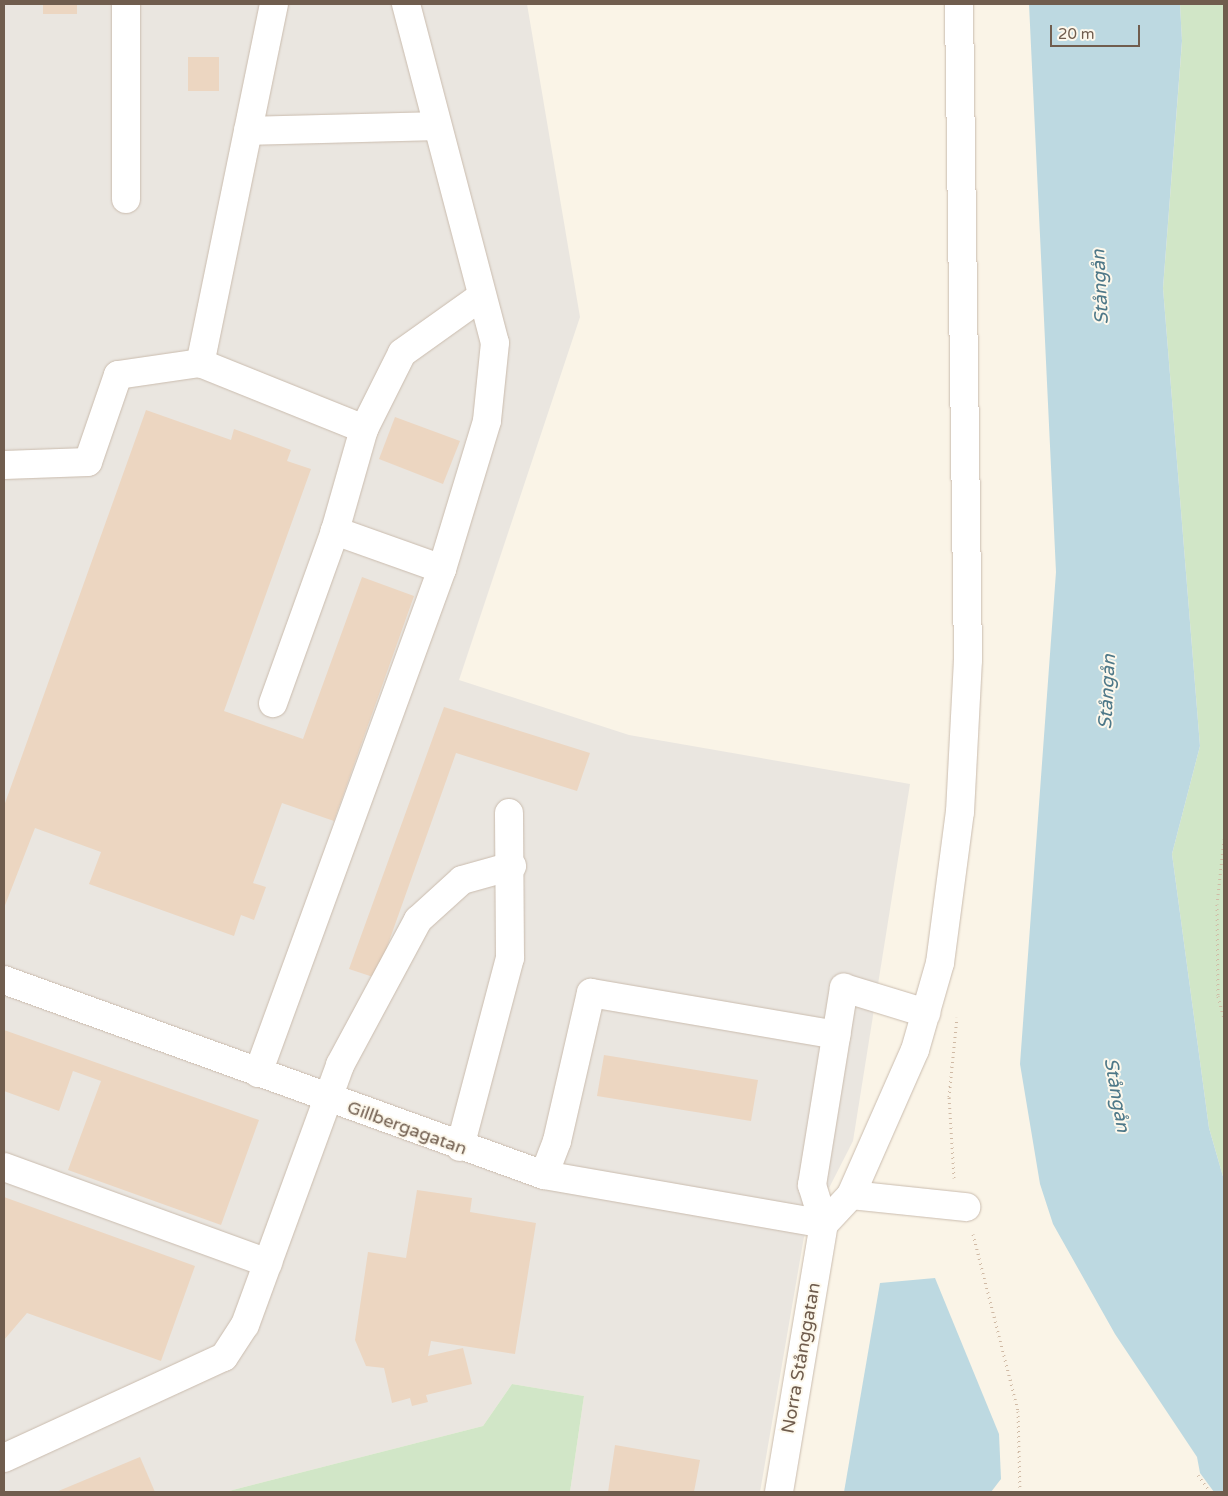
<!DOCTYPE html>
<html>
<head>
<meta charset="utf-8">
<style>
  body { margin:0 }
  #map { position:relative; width:1228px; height:1496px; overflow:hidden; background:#faf4e7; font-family:"Varela Round",sans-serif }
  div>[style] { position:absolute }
  .industrial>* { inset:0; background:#eae6e0 }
  .green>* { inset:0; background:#d1e6c7 }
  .water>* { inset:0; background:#bdd9e1 }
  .building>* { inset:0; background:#ecd6c1 }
  .path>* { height:3px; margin-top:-1.5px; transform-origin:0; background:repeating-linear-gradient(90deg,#d0baa5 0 1px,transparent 0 5px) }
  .roads { filter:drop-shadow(0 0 1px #cabcae) drop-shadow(0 0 1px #cabcae) }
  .minor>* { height:28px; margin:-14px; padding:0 14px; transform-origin:14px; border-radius:14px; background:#fff }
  span { translate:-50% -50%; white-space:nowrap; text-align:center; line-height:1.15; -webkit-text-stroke:4px #fdf8ec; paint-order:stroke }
  .street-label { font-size:18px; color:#705d4e }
  .water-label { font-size:19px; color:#4e7888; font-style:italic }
  .frame { position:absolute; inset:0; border:5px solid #705d4e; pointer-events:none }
  .scale { position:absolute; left:1050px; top:25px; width:90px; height:22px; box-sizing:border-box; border:2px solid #705d4e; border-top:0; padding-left:6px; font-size:15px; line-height:18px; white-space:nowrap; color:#705d4e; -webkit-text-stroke:4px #fdf8ec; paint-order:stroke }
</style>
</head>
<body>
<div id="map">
  <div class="industrial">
    <i style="clip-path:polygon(4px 4px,527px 4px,580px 317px,459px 680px,629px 735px,910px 784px,853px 1141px,804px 1237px,760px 1492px,570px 1492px,584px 1396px,512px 1384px,483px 1426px,225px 1492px,4px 1492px)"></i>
  </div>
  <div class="green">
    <i style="clip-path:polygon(1180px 4px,1224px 4px,1224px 1180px,1209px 1128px,1172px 854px,1200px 746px,1163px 288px,1182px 42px)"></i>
    <i style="clip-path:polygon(512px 1384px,584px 1396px,570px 1492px,225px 1492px,483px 1426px)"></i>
  </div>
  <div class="water">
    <i style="clip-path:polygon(1029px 4px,1180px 4px,1182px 41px,1163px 288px,1200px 746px,1172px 854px,1209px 1128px,1224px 1180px,1224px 1492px,1214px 1492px,1200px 1473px,1197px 1457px,1115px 1334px,1053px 1224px,1040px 1184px,1020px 1064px,1056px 572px)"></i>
    <i style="clip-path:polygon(935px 1278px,999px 1434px,1001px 1479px,991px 1492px,844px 1492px,880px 1283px)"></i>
  </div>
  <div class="building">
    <i style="clip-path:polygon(43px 4px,77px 4px,77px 14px,43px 14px)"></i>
    <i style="clip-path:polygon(188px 57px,219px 57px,219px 91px,188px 91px)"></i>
    <i style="clip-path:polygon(146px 410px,231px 440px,234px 429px,291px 450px,287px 461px,311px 469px,224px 711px,303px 739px,362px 577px,414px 596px,334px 821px,282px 803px,253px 883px,266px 887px,254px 920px,241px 915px,234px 936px,89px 884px,101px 852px,35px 828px,4px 908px,4px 806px)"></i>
    <i style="clip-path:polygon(395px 417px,460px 441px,443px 484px,379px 459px)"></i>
    <i style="clip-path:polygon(444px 707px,590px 753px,577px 791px,456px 753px,376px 978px,349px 969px)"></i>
    <i style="clip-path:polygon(4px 1030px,259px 1120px,221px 1225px,68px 1170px,101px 1081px,73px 1071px,59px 1111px,4px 1091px)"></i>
    <i style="clip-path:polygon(604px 1055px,758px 1080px,751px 1121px,597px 1096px)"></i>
    <i style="clip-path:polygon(417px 1190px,472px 1198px,470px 1212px,536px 1223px,515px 1354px,431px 1341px,428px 1356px,463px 1348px,472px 1384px,426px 1395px,428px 1402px,412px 1406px,410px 1398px,392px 1403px,384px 1368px,366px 1366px,355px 1340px,368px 1252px,406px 1258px)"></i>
    <i style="clip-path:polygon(4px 1197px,195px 1266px,161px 1361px,27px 1313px,4px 1340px)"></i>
    <i style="clip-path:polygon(615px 1445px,700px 1460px,694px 1492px,608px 1492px)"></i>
    <i style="clip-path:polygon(140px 1457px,155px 1492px,56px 1492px)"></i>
  </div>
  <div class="path">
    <i style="left:1224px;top:839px;width:65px;rotate:96.1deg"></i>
    <i style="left:1217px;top:904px;width:92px;rotate:89.4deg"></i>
    <i style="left:1218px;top:996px;width:24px;rotate:75deg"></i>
    <i style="left:954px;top:1178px;width:81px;rotate:-93.5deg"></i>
    <i style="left:949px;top:1097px;width:80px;rotate:-84.3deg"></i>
    <i style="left:973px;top:1234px;width:183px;rotate:75.7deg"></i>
    <i style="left:1018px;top:1411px;width:81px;rotate:88.6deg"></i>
    <i style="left:1198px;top:1475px;width:21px;rotate:55deg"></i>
  </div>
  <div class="roads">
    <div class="minor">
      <i style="left:274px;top:4px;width:367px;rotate:101.6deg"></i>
      <i style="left:200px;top:363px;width:177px;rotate:21.9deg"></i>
      <i style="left:364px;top:429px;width:106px;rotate:105.9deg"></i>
      <i style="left:406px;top:4px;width:350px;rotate:75.3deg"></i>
      <i style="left:495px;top:343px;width:78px;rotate:95.9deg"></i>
      <i style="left:487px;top:421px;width:155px;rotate:106.9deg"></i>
      <i style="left:248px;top:131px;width:188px;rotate:-1.5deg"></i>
      <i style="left:126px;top:199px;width:195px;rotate:-90deg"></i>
      <i style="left:364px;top:429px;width:85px;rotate:-63.4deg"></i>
      <i style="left:402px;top:353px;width:98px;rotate:-35.5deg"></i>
      <i style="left:4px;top:465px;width:84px;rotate:-2deg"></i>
      <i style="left:88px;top:462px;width:92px;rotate:-71deg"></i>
      <i style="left:118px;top:375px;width:83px;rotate:-8.3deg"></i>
      <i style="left:4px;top:980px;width:574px;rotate:19.86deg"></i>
      <i style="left:544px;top:1175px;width:284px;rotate:9.9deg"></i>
      <i style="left:258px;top:1073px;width:537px;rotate:-69.94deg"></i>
      <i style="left:442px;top:569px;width:114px;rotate:-160.4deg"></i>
      <i style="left:335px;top:531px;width:183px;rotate:109.8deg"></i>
      <i style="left:460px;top:1147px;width:196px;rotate:-75.2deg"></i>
      <i style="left:510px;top:958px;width:145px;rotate:-90.4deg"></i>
      <i style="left:4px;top:1167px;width:281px;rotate:20deg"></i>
      <i style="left:544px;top:1175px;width:36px;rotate:-69deg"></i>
      <i style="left:557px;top:1141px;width:152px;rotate:-77.1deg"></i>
      <i style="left:591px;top:993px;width:249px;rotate:9.7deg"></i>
      <i style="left:851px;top:1195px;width:116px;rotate:6deg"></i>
      <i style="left:824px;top:1224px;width:40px;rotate:-47deg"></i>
      <i style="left:851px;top:1195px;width:158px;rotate:-66.2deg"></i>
      <i style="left:915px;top:1050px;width:91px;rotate:-74deg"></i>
      <i style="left:940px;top:963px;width:152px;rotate:-82.5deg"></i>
      <i style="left:960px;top:812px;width:152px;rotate:-87deg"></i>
      <i style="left:968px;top:660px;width:656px;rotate:-90.79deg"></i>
      <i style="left:4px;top:1458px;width:242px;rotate:-24.7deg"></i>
      <i style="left:224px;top:1357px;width:38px;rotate:-57deg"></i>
      <i style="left:245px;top:1325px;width:277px;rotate:-69.9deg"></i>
      <i style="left:340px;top:1065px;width:165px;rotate:-61.7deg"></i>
      <i style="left:418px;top:920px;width:59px;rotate:-42.3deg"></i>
      <i style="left:462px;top:880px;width:52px;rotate:-15.6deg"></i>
      <i style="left:779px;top:1492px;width:272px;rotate:-80.5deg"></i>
      <i style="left:824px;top:1224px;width:41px;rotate:-107.1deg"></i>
      <i style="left:812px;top:1185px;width:200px;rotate:-80.8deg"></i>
      <i style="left:844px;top:988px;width:86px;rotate:17deg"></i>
    </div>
  </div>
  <div class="street-label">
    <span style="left:407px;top:1128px;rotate:20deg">Gillbergagatan</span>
    <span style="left:801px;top:1358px;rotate:-80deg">Norra Stånggatan</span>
  </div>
  <div class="water-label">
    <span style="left:1101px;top:287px;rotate:-93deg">Stångån</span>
    <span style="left:1108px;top:692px;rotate:-87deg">Stångån</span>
    <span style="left:1116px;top:1095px;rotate:80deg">Stångån</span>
  </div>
  <div class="frame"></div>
  <div class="scale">20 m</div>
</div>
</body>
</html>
